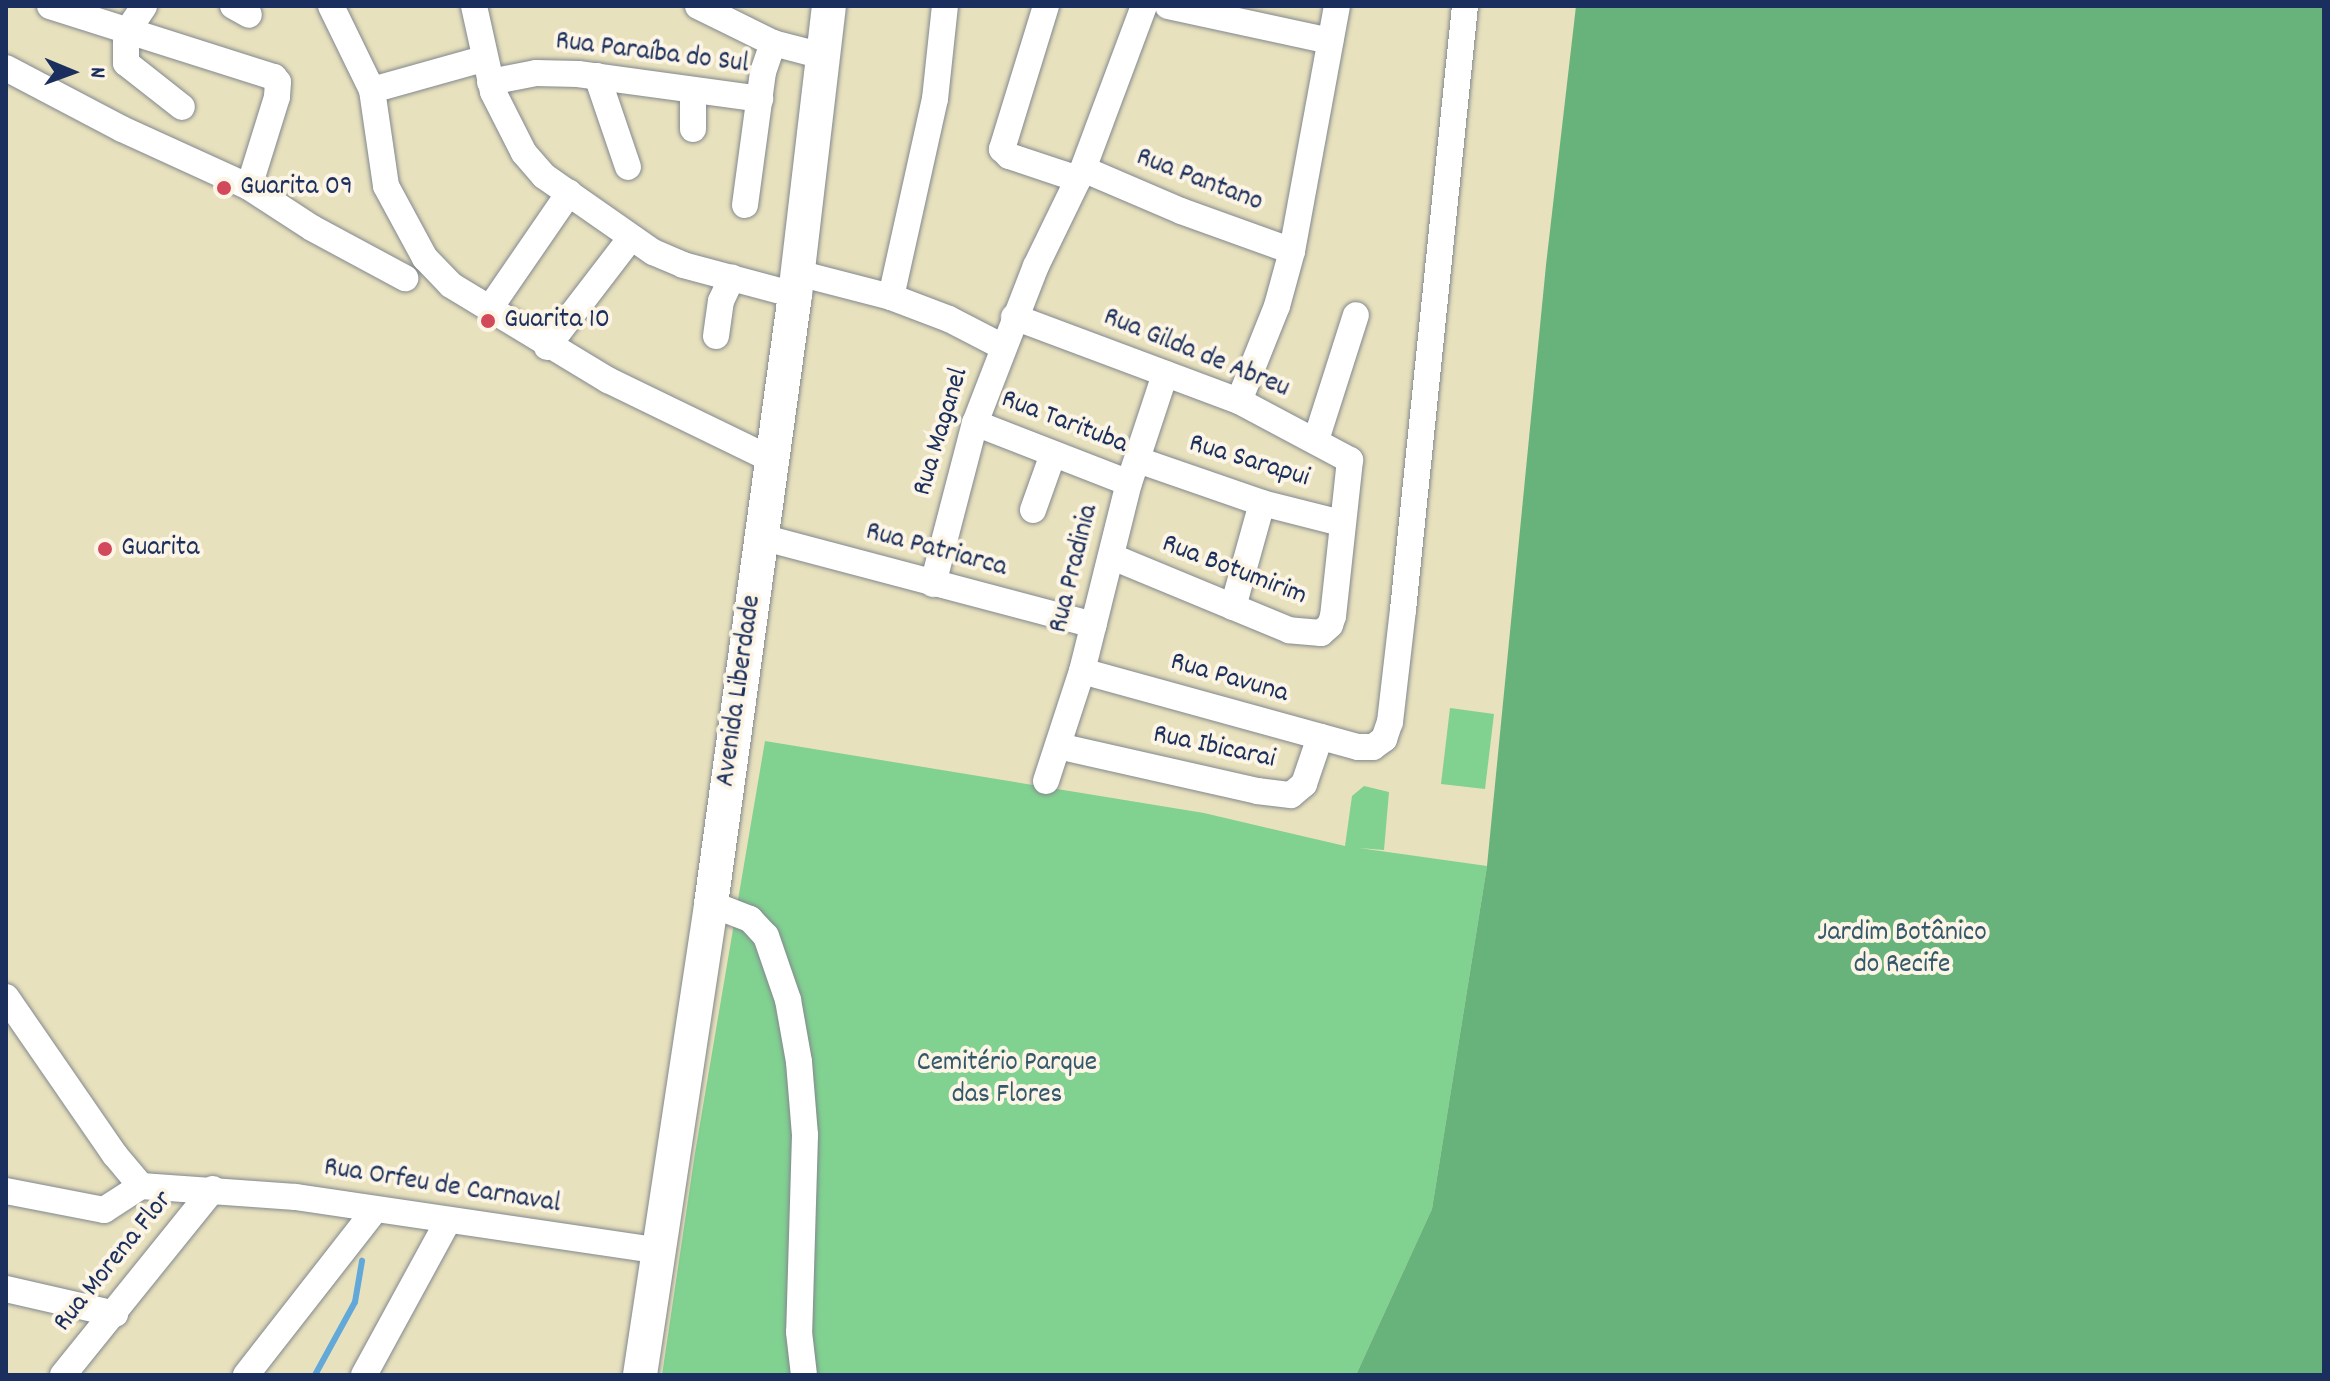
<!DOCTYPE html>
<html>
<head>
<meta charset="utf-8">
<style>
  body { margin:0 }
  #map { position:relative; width:2330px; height:1381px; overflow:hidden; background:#e8e1bd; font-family:Dekko,sans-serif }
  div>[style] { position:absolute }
  .green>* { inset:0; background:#81d191 }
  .forest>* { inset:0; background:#68b37b }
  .stream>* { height:6px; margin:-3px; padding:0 3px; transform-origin:3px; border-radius:3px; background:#62a8d8 }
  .roads { filter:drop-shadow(0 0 2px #82888e) drop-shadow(0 0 2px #82888e) }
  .minor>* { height:26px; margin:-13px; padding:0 13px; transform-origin:13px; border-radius:13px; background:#fff }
  .major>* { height:34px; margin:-17px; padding:0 17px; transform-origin:17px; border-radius:17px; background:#fff }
  .dots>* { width:22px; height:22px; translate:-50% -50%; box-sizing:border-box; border:4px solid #fcf5e5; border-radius:50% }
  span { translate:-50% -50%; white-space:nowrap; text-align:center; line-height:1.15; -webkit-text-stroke:8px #fcf5e5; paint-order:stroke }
  .street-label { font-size:28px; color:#1b2f5e }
  .poi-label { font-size:28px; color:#1b2f5e }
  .left { translate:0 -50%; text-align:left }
  .park-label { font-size:28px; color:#34586b }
  .frame { position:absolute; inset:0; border:8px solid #1b2f5e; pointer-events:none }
  .north { position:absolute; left:32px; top:32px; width:80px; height:80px; -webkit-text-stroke:6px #fcf5e5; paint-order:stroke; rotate:91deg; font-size:22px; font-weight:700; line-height:32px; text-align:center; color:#1b2f5e }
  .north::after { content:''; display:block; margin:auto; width:28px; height:36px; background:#1b2f5e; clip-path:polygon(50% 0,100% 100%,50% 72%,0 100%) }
</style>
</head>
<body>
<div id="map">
  <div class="green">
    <i style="clip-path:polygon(1450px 708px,1494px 714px,1485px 789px,1441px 784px)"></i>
    <i style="clip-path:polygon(765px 741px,1204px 813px,1345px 846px,1352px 796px,1364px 786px,1389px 792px,1384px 850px,1359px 848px,1487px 866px,1432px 1209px,1356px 1375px,662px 1375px,695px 1153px)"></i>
  </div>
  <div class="forest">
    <i style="clip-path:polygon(1576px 6px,2324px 6px,2324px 1375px,1356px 1375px,1432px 1209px,1487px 866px,1546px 265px)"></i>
  </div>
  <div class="stream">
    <i style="left:315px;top:1375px;width:83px;rotate:-61.3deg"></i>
    <i style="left:355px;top:1302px;width:42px;rotate:-80.3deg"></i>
  </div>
  <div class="roads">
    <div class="minor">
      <i style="left:50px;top:6px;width:235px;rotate:17.6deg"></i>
      <i style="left:274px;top:77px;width:6px;rotate:51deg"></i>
      <i style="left:278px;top:82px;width:15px;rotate:94deg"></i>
      <i style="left:277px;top:97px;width:94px;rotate:107.3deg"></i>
      <i style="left:233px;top:6px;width:18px;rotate:29deg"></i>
      <i style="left:331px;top:6px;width:93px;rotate:64deg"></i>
      <i style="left:372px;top:90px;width:97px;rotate:81.7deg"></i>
      <i style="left:386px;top:186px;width:82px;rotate:61.6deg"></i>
      <i style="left:425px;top:258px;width:37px;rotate:46deg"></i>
      <i style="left:451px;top:285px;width:184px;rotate:31.2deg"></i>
      <i style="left:608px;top:380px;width:181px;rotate:25.9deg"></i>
      <i style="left:474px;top:6px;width:88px;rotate:77.5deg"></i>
      <i style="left:493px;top:92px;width:68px;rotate:63.1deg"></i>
      <i style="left:524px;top:153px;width:30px;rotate:49deg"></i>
      <i style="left:544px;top:176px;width:133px;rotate:34.9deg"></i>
      <i style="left:653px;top:252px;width:33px;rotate:23deg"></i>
      <i style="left:683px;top:265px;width:116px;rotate:15deg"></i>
      <i style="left:698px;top:6px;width:84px;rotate:26.3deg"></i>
      <i style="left:773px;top:43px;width:52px;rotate:14.6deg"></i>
      <i style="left:1046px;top:6px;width:150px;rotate:107.1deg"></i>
      <i style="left:1002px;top:149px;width:10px;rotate:45deg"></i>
      <i style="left:1009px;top:156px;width:73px;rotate:18.4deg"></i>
      <i style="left:1168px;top:6px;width:166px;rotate:12.2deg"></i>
      <i style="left:126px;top:33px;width:30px;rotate:90deg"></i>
      <i style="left:126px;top:63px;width:71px;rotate:38.2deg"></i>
      <i style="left:126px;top:33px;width:32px;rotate:-56deg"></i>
      <i style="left:6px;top:68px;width:131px;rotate:27.7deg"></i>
      <i style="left:122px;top:129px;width:140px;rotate:24.5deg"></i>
      <i style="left:249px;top:187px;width:75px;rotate:33.1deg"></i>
      <i style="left:312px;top:228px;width:106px;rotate:28.3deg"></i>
      <i style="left:597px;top:76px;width:96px;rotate:71.2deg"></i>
      <i style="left:490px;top:82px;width:47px;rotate:-11.1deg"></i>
      <i style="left:536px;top:73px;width:42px;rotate:1.4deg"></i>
      <i style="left:578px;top:74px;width:184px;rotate:7.8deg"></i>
      <i style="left:372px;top:90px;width:115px;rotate:-15.6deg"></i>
      <i style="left:693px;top:129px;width:39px;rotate:-90deg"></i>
      <i style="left:1083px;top:169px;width:107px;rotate:23.2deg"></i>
      <i style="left:1181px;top:211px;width:118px;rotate:19.8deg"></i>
      <i style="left:745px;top:205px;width:134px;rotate:-82.3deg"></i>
      <i style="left:763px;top:72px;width:31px;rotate:-71deg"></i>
      <i style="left:798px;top:273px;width:96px;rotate:14.5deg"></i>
      <i style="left:891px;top:297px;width:62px;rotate:20.8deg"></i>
      <i style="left:949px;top:319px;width:61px;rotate:27.4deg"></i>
      <i style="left:891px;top:297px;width:203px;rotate:-77.5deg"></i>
      <i style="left:935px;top:99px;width:94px;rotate:-83.9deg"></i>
      <i style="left:490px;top:308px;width:140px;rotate:-55.5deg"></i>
      <i style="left:1014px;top:317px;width:240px;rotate:20.5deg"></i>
      <i style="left:1239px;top:401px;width:126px;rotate:28deg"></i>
      <i style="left:1350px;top:460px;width:157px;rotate:96.2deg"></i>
      <i style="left:1333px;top:616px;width:9px;rotate:108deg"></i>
      <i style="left:1330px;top:625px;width:12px;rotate:138deg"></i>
      <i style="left:1321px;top:633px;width:32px;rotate:-175deg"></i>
      <i style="left:1289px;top:630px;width:191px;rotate:-157.5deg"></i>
      <i style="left:716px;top:336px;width:35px;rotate:-82deg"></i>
      <i style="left:721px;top:301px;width:26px;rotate:-65deg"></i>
      <i style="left:547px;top:347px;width:136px;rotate:-52.5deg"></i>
      <i style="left:1239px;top:401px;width:102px;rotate:-68.2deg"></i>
      <i style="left:1277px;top:306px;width:57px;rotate:-74.7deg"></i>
      <i style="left:1292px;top:251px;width:249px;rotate:-79.6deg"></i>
      <i style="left:975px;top:423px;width:165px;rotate:21.3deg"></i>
      <i style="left:1316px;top:440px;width:131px;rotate:-72.3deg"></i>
      <i style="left:1138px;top:460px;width:131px;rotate:19.1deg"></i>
      <i style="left:1262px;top:503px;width:81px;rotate:14.2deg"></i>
      <i style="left:1033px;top:510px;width:59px;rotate:-70.3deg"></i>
      <i style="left:761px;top:537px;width:344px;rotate:14.8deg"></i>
      <i style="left:933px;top:584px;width:166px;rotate:-75.4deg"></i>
      <i style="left:975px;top:423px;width:168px;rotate:-68.8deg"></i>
      <i style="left:1036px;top:266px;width:108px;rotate:-64.1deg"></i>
      <i style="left:1083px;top:169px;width:174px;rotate:-69.5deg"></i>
      <i style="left:1233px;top:607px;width:108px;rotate:-74.4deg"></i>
      <i style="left:1082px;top:671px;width:286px;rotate:15.4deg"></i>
      <i style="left:1358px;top:747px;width:15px"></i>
      <i style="left:1373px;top:747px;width:14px;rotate:-36deg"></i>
      <i style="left:1384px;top:739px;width:18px;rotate:-71deg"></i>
      <i style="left:1390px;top:722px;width:113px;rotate:-83.4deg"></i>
      <i style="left:1403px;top:610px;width:607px;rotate:-84.14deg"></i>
      <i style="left:1058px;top:746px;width:204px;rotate:12.7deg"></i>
      <i style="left:1257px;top:791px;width:34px;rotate:7deg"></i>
      <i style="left:1291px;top:795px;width:17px;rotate:-40deg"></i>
      <i style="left:1304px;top:784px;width:50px;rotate:-71.2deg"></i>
      <i style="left:1046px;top:781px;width:116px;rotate:-71.9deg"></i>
      <i style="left:1082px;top:671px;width:194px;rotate:-76deg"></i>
      <i style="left:1129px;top:483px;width:115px;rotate:-71.7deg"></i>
      <i style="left:711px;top:904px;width:42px;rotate:21deg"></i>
      <i style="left:750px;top:919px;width:23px;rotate:47deg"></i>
      <i style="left:766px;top:936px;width:68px;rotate:71deg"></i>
      <i style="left:788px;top:1000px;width:63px;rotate:79.9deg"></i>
      <i style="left:799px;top:1062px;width:73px;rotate:85.3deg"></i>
      <i style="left:805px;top:1135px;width:197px;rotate:91.7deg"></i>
      <i style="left:799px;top:1332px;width:43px;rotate:83.4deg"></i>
      <i style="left:6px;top:997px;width:192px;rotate:55.4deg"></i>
      <i style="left:115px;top:1155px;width:40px;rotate:50deg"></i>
      <i style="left:141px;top:1186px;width:155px;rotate:4.1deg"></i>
      <i style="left:296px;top:1197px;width:369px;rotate:8.4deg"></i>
      <i style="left:6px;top:1191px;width:100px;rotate:11deg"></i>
      <i style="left:104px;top:1210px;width:44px;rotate:-33deg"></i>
      <i style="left:6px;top:1289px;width:112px;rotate:12.9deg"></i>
      <i style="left:63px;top:1375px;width:239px;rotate:-51.1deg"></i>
      <i style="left:246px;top:1375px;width:209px;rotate:-52deg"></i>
      <i style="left:364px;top:1375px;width:175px;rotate:-61.4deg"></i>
    </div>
    <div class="major">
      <i style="left:640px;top:1375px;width:476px;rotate:-81.4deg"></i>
      <i style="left:711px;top:904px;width:615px;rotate:-82.15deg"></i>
      <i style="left:795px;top:295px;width:291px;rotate:-83.3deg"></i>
    </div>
  </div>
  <div class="dots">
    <i style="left:224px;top:188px;background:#d1495b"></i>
    <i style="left:488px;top:321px;background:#d1495b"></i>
    <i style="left:105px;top:549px;background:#d1495b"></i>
  </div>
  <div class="street-label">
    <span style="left:652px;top:54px;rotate:7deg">Rua Paraíba do Sul</span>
    <span style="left:1199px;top:181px;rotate:21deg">Rua Pantano</span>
    <span style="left:1196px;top:354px;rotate:22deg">Rua Gilda de Abreu</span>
    <span style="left:1064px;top:423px;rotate:21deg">Rua Tarituba</span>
    <span style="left:942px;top:432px;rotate:-73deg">Rua Maganel</span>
    <span style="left:1249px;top:462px;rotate:17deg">Rua Sarapui</span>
    <span style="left:936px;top:551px;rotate:15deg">Rua Patriarca</span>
    <span style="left:1075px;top:569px;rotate:-76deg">Rua Pradinia</span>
    <span style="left:1234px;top:571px;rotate:21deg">Rua Botumirim</span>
    <span style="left:1229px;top:679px;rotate:16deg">Rua Pavuna</span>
    <span style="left:740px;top:691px;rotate:-82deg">Avenida Liberdade</span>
    <span style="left:1214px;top:748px;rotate:12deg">Rua Ibicarai</span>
    <span style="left:442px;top:1187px;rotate:9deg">Rua Orfeu de Carnaval</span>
    <span style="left:114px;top:1262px;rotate:-51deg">Rua Morena Flor</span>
  </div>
  <div class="poi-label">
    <span class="left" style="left:240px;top:188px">Guarita 09</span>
    <span class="left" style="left:504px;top:321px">Guarita 10</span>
    <span class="left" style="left:121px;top:549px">Guarita</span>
  </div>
  <div class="park-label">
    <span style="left:1902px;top:950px">Jardim Botânico<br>do Recife</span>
    <span style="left:1007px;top:1080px">Cemitério Parque<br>das Flores</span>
  </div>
  <div class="frame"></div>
  <div class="north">N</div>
</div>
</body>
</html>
